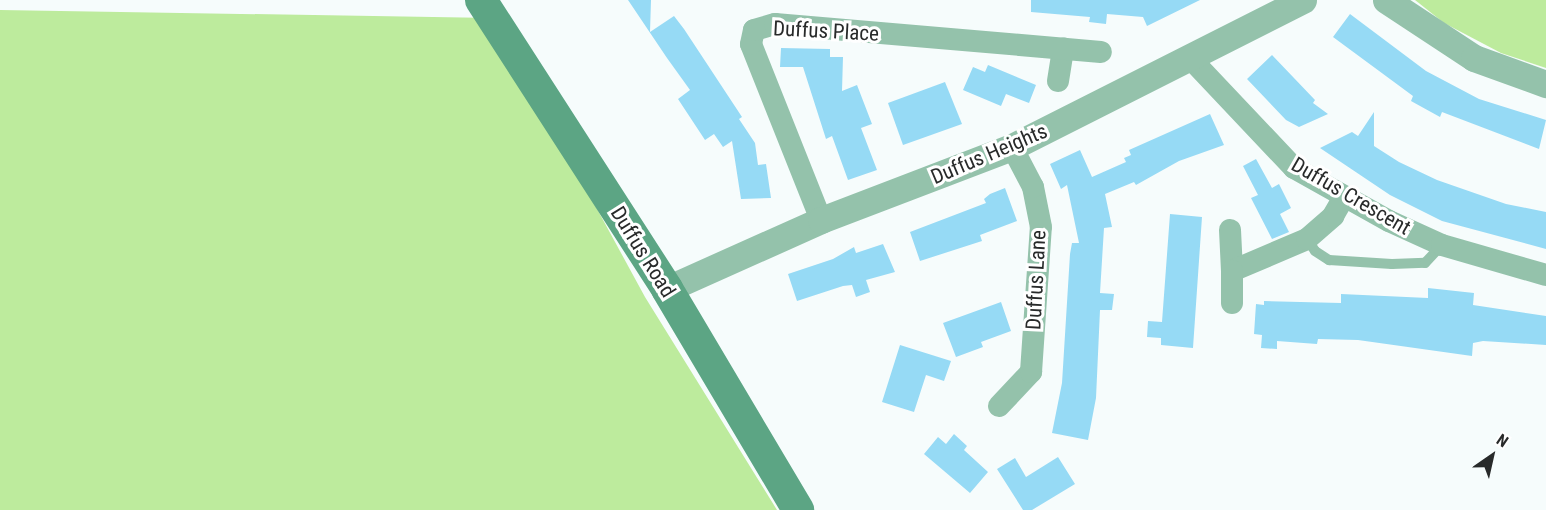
<!DOCTYPE html>
<html>
<head>
<meta charset="utf-8">
<style>
  body { margin:0 }
  #map { position:relative; width:1546px; height:510px; overflow:hidden; background:#f6fcfc; font-family:"Roboto Condensed",sans-serif }
  div>[style] { position:absolute }
  .green>* { inset:0; background:#bdeb9d }
  .building>* { inset:0; background:#96daf5 }
  .service>* { height:10px; margin:-5px; padding:0 5px; transform-origin:5px; border-radius:5px; background:#94c2ab }
  .minor>* { height:22px; margin:-11px; padding:0 11px; transform-origin:11px; border-radius:11px; background:#94c2ab }
  .tertiary>* { height:27px; margin:-13.5px; padding:0 13.5px; transform-origin:13.5px; border-radius:13.5px; background:#94c2ab }
  .secondary>* { height:32px; margin:-16px; padding:0 16px; transform-origin:16px; border-radius:16px; background:#5ca584 }
  span { translate:-50% -50%; white-space:nowrap; text-align:center; line-height:1.15; -webkit-text-stroke:6px #fff; paint-order:stroke }
  .street-label { font-size:21px; color:#282a2a }
  .north { position:absolute; left:1462px; top:426px; width:60px; height:60px; -webkit-text-stroke:4px #fff; paint-order:stroke; rotate:34deg; font-size:16px; font-weight:700; line-height:24px; text-align:center; color:#282a2a }
  .north::after { content:''; display:block; margin:auto; width:21px; height:27px; background:#282a2a; clip-path:polygon(50% 0,100% 100%,50% 72%,0 100%) }
</style>
</head>
<body>
<div id="map">
  <div class="green">
    <i style="clip-path:polygon(1415px 0,1546px 0,1546px 68px,1501px 53px,1444px 23px)"></i>
    <i style="clip-path:polygon(0 10px,493px 18px,645px 297px,777px 510px,0 510px)"></i>
  </div>
  <div class="building">
    <i style="clip-path:polygon(628px 0,651px 0,650px 32px,674px 16px,684px 29px,742px 117px,739px 119px,755px 143px,758px 165px,766px 164px,771px 198px,741px 199px,732px 141px,723px 147px,714px 134px,705px 140px,678px 99px,690px 90px,667px 58px)"></i>
    <i style="clip-path:polygon(1031px 0,1200px 0,1147px 26px,1143px 17px,1107px 14px,1106px 24px,1089px 22px,1090px 17px,1031px 12px)"></i>
    <i style="clip-path:polygon(1350px 14px,1426px 71px,1479px 99px,1546px 120px,1539px 149px,1442px 112px,1440px 117px,1411px 101px,1413px 96px,1333px 37px)"></i>
    <i style="clip-path:polygon(781px 48px,830px 49px,830px 57px,843px 57px,842px 91px,857px 85px,872px 124px,861px 128px,877px 170px,848px 180px,832px 136px,826px 139px,803px 67px,780px 67px)"></i>
    <i style="clip-path:polygon(1272px 55px,1315px 100px,1313px 103px,1328px 114px,1299px 127px,1286px 120px,1247px 79px)"></i>
    <i style="clip-path:polygon(988px 65px,1036px 85px,1029px 103px,1006px 94px,1001px 106px,963px 90px,973px 67px,985px 72px)"></i>
    <i style="clip-path:polygon(945px 82px,962px 124px,903px 145px,888px 103px)"></i>
    <i style="clip-path:polygon(1374px 112px,1374px 146px,1399px 162px,1437px 180px,1506px 204px,1546px 212px,1546px 249px,1442px 221px,1390px 195px,1320px 148px,1352px 132px,1358px 136px)"></i>
    <i style="clip-path:polygon(1210px 114px,1224px 145px,1179px 161px,1136px 185px,1134px 182px,1105px 194px,1112px 227px,1104px 228px,1100px 293px,1114px 294px,1112px 310px,1100px 310px,1096px 398px,1088px 440px,1052px 433px,1062px 383px,1070px 254px,1072px 243px,1079px 243px,1067px 185px,1061px 189px,1050px 164px,1080px 150px,1092px 177px,1126px 162px,1124px 158px,1131px 155px,1129px 150px)"></i>
    <i style="clip-path:polygon(1256px 159px,1272px 188px,1279px 184px,1291px 208px,1280px 214px,1289px 232px,1272px 239px,1251px 198px,1258px 195px,1243px 166px)"></i>
    <i style="clip-path:polygon(1005px 188px,1017px 221px,980px 235px,982px 241px,920px 261px,910px 232px,986px 203px,984px 199px,990px 194px)"></i>
    <i style="clip-path:polygon(1170px 214px,1202px 217px,1193px 348px,1161px 345px,1161px 338px,1147px 337px,1148px 321px,1162px 322px)"></i>
    <i style="clip-path:polygon(883px 244px,895px 272px,866px 280px,870px 292px,856px 297px,852px 285px,843px 286px,797px 301px,788px 274px,833px 259px,854px 247px,856px 253px)"></i>
    <i style="clip-path:polygon(1428px 288px,1474px 293px,1473px 305px,1546px 316px,1546px 345px,1483px 341px,1473px 343px,1472px 356px,1358px 340px,1318px 339px,1317px 344px,1277px 341px,1277px 349px,1261px 348px,1262px 335px,1254px 334px,1256px 304px,1264px 305px,1264px 301px,1341px 303px,1341px 294px,1428px 298px)"></i>
    <i style="clip-path:polygon(1001px 302px,1011px 331px,981px 342px,983px 347px,956px 357px,943px 323px)"></i>
    <i style="clip-path:polygon(900px 345px,951px 361px,944px 381px,926px 375px,914px 412px,882px 402px)"></i>
    <i style="clip-path:polygon(954px 434px,967px 446px,964px 450px,988px 472px,970px 493px,924px 454px,938px 437px,946px 444px)"></i>
    <i style="clip-path:polygon(1058px 457px,1075px 484px,1032px 510px,1023px 510px,997px 469px,1015px 458px,1026px 477px)"></i>
  </div>
  <div class="service">
    <i style="left:1307px;top:239px;width:14px;rotate:56deg"></i>
    <i style="left:1315px;top:251px;width:17px;rotate:33deg"></i>
    <i style="left:1329px;top:260px;width:63px;rotate:3.6deg"></i>
    <i style="left:1392px;top:264px;width:33px;rotate:-2deg"></i>
    <i style="left:1425px;top:263px;width:25px;rotate:-47deg"></i>
  </div>
  <div class="minor">
    <i style="left:1191px;top:59px;width:150px;rotate:46.6deg"></i>
    <i style="left:1294px;top:168px;width:109px;rotate:29.2deg"></i>
    <i style="left:1389px;top:221px;width:58px;rotate:24.4deg"></i>
    <i style="left:1442px;top:245px;width:108px;rotate:16.1deg"></i>
    <i style="left:1058px;top:81px;width:33px;rotate:-81deg"></i>
    <i style="left:821px;top:220px;width:189px;rotate:-111.7deg"></i>
    <i style="left:751px;top:44px;width:14px;rotate:-78deg"></i>
    <i style="left:754px;top:30px;width:22px;rotate:-16deg"></i>
    <i style="left:775px;top:24px;width:327px;rotate:4.9deg"></i>
    <i style="left:1230px;top:230px;width:41px;rotate:87.2deg"></i>
    <i style="left:1232px;top:271px;width:82px;rotate:-23.1deg"></i>
    <i style="left:1307px;top:239px;width:35px;rotate:-41deg"></i>
    <i style="left:1333px;top:216px;width:22px;rotate:-60deg"></i>
    <i style="left:1232px;top:271px;width:32px;rotate:90deg"></i>
    <i style="left:999px;top:406px;width:47px;rotate:-46.7deg"></i>
    <i style="left:1031px;top:372px;width:145px;rotate:-86.1deg"></i>
    <i style="left:1041px;top:227px;width:41px;rotate:-101.3deg"></i>
    <i style="left:1033px;top:187px;width:45px;rotate:-117.7deg"></i>
  </div>
  <div class="tertiary">
    <i style="left:1386px;top:0;width:105px;rotate:33.4deg"></i>
    <i style="left:1474px;top:58px;width:77px;rotate:19.9deg"></i>
    <i style="left:667px;top:289px;width:169px;rotate:-24.1deg"></i>
    <i style="left:821px;top:220px;width:204px;rotate:-20.9deg"></i>
    <i style="left:1012px;top:147px;width:326px;rotate:-26.8deg"></i>
  </div>
  <div class="secondary">
    <i style="left:481px;top:0;width:344px;rotate:57.2deg"></i>
    <i style="left:667px;top:289px;width:257px;rotate:59.3deg"></i>
  </div>
  <div class="street-label">
    <span style="left:826px;top:31px;rotate:3deg">Duffus Place</span>
    <span style="left:989px;top:154px;rotate:-23deg">Duffus Heights</span>
    <span style="left:1351px;top:196px;rotate:30deg">Duffus Crescent</span>
    <span style="left:643px;top:252px;rotate:58deg">Duffus Road</span>
    <span style="left:1036px;top:280px;rotate:-87deg">Duffus Lane</span>
  </div>
  <div class="north">N</div>
</div>
</body>
</html>
